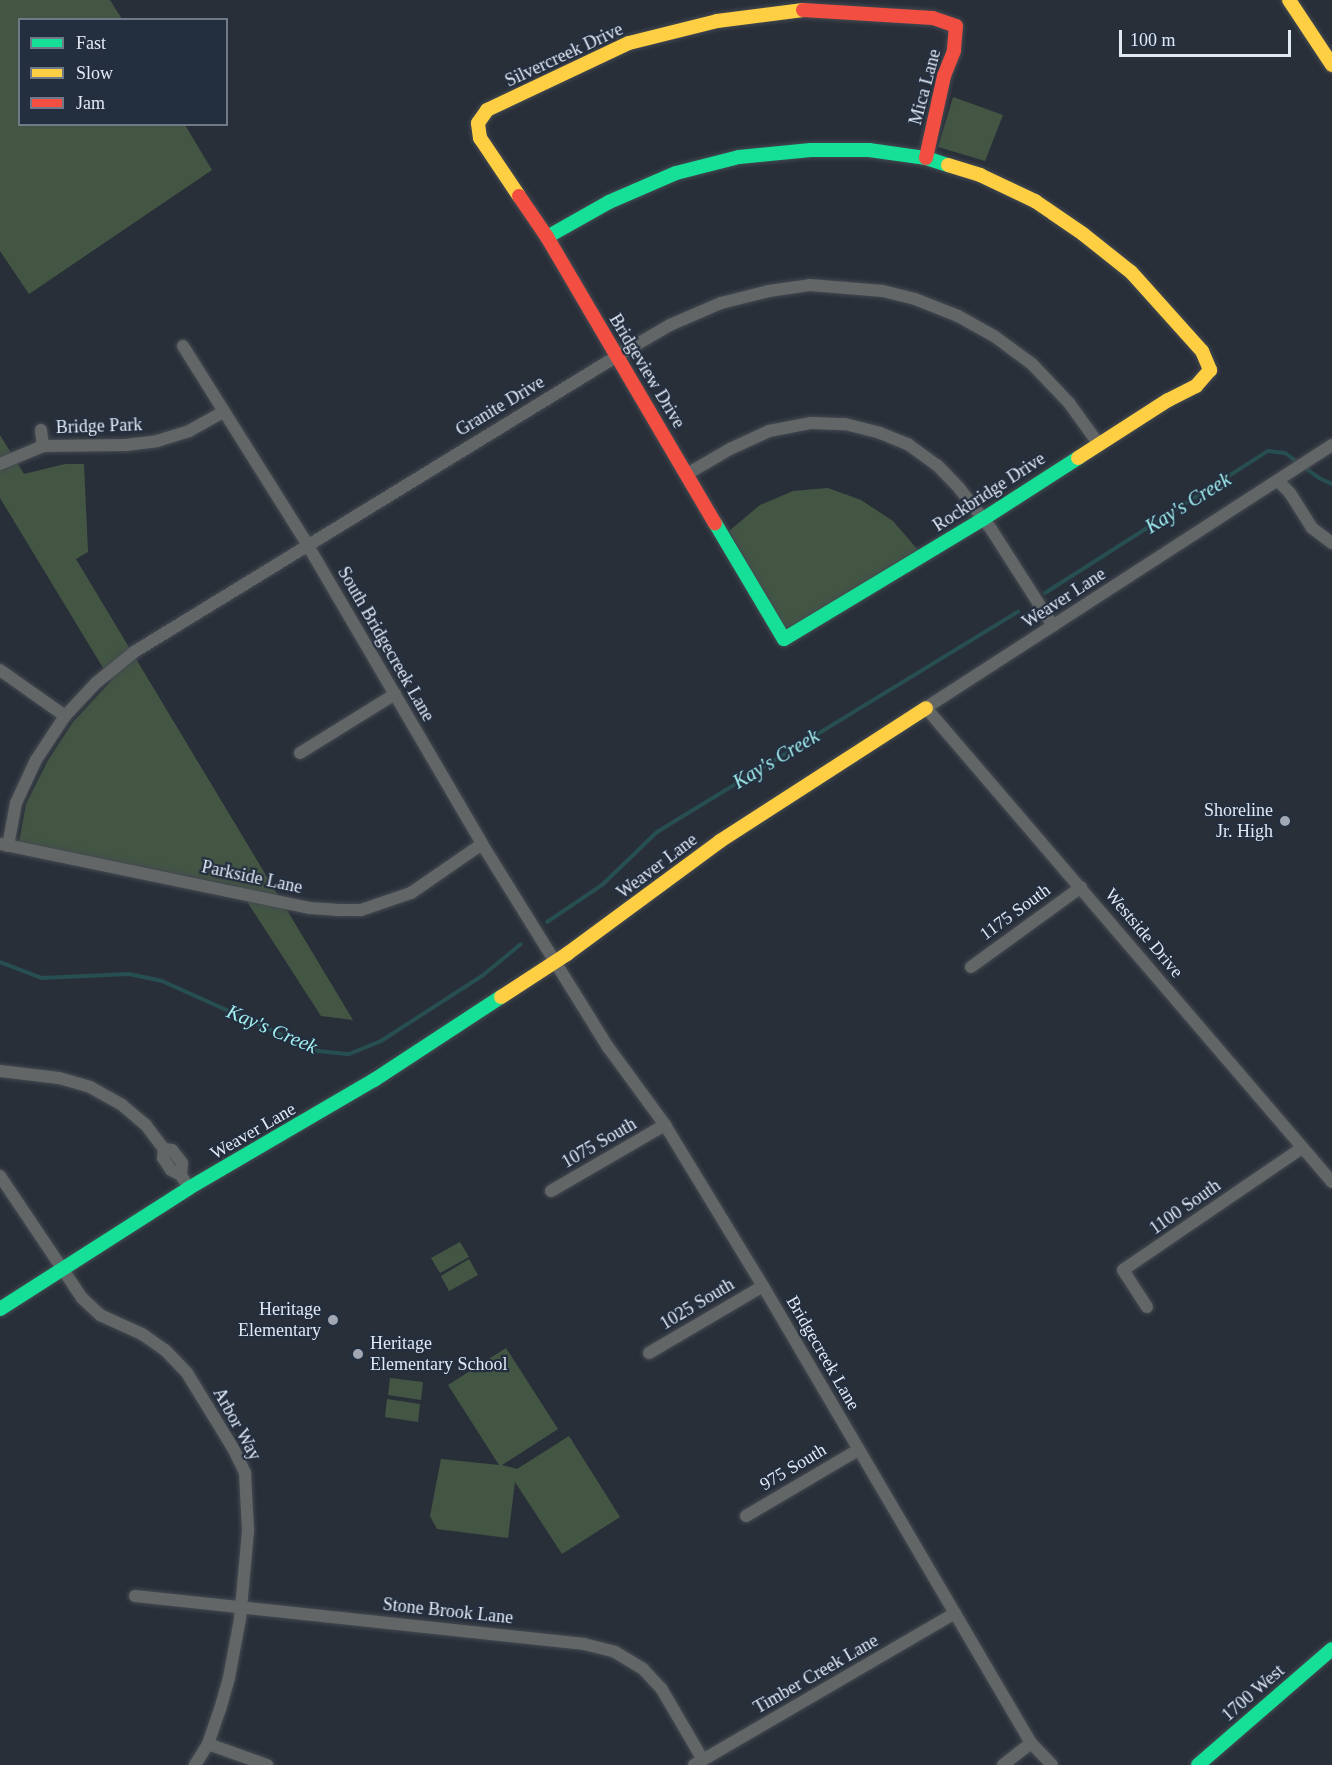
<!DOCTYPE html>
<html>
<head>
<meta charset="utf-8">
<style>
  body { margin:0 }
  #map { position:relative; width:1332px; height:1765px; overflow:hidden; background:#292f39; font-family:"Times New Roman",serif }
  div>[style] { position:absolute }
  .green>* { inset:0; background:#435644 }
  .stream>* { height:4px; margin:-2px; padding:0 2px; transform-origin:2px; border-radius:2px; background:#274e50 }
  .roads { filter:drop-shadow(0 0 2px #444a51) drop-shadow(0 0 2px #444a51) }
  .street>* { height:12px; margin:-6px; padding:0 6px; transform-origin:6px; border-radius:6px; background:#636667 }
  .fast>* { height:14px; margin:-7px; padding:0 7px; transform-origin:7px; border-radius:7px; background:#16e098 }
  .slow>* { height:14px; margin:-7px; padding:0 7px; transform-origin:7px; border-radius:7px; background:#ffcf43 }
  .jam>* { height:14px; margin:-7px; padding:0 7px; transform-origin:7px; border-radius:7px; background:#f24e42 }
  .dots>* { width:16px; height:16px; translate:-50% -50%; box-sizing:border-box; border:3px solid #232e3f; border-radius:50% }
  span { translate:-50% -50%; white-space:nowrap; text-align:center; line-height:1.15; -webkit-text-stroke:4.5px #232e3f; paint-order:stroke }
  .street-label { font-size:18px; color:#e1e9f4 }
  .poi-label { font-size:18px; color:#e1e9f4 }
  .right { translate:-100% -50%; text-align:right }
  .left { translate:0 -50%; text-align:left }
  .water-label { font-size:20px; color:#a2f1f2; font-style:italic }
  .legend { position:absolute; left:18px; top:18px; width:210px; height:108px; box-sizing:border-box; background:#232e3f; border:2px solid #6f7987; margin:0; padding:8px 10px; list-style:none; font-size:18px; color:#e1e9f4 }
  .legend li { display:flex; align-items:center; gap:12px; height:30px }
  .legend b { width:30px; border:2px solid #6f7987 }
  .scale { position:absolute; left:1119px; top:30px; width:172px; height:27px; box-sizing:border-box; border:3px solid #e1e9f4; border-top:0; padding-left:8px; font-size:18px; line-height:21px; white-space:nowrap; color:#e1e9f4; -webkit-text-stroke:4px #232e3f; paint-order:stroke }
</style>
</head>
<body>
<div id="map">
  <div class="green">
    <i style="clip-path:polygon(0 0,110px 0,122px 19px,20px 20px,20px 124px,185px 125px,212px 170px,29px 294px,0 251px)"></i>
    <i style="clip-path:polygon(953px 97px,1003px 115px,985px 161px,938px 147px)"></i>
    <i style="clip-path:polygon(0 435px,24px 474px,65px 464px,84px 464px,88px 552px,76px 559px,353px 1020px,321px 1016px,237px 886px,19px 842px,26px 804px,48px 760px,73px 722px,111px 681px,0 498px)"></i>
    <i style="clip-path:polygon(828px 488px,861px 500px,893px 521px,918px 550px,785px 630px,729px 531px,760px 505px,793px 491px)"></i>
    <i style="clip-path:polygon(460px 1242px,469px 1257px,440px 1273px,431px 1258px)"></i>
    <i style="clip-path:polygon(469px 1259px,478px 1275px,449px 1291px,441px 1276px)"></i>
    <i style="clip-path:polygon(506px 1348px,558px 1429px,502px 1465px,517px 1469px,569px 1436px,620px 1517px,562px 1554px,515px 1482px,508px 1538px,437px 1529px,430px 1516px,441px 1459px,499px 1465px,448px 1385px)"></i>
    <i style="clip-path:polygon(390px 1378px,423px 1382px,421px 1400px,388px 1395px)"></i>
    <i style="clip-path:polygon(387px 1399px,420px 1404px,418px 1422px,385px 1417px)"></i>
  </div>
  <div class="stream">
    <i style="left:1045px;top:593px;width:264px;rotate:-32.5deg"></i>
    <i style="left:1268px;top:451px;width:17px;rotate:7deg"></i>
    <i style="left:1285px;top:453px;width:42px;rotate:36.3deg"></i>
    <i style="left:1319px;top:478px;width:14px;rotate:25deg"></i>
    <i style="left:547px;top:922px;width:66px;rotate:-33.9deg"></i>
    <i style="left:602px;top:885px;width:76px;rotate:-43.9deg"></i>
    <i style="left:657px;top:832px;width:423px;rotate:-31.4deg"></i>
    <i style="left:0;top:962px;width:45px;rotate:20.9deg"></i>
    <i style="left:42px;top:978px;width:87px;rotate:-2.6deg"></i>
    <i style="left:129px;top:974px;width:34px;rotate:12deg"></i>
    <i style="left:162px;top:981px;width:171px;rotate:24.2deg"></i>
    <i style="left:318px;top:1051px;width:31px;rotate:6deg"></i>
    <i style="left:349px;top:1054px;width:35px;rotate:-22deg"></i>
    <i style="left:381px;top:1041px;width:120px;rotate:-32.8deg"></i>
    <i style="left:482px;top:976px;width:50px;rotate:-39.4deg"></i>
  </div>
  <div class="roads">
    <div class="street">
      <i style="left:183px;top:346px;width:234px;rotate:57.9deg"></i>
      <i style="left:307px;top:544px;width:347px;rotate:59.7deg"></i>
      <i style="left:482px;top:844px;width:239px;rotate:58.2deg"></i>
      <i style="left:608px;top:1047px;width:97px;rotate:53.8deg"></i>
      <i style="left:665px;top:1125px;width:188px;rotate:58.7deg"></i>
      <i style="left:763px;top:1286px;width:530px;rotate:59.61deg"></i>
      <i style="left:1031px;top:1743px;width:30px;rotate:46deg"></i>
      <i style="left:41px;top:430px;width:16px;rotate:83deg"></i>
      <i style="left:1332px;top:445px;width:484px;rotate:147.1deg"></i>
      <i style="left:926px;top:708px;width:624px;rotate:49.42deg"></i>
      <i style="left:0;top:464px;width:47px;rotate:-22.7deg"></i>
      <i style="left:43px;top:446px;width:83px;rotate:-0.7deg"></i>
      <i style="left:126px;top:445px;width:31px;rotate:-7deg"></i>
      <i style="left:157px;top:441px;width:34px;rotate:-17deg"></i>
      <i style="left:189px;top:431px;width:39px;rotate:-29deg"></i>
      <i style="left:687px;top:474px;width:50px;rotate:-30.2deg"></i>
      <i style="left:730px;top:449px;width:43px;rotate:-24.8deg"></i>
      <i style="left:769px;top:431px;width:43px;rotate:-10.8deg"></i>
      <i style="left:811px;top:423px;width:34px;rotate:2deg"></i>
      <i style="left:845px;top:424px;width:36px;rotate:14deg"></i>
      <i style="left:880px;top:433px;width:31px;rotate:22deg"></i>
      <i style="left:909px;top:445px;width:34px;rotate:36deg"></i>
      <i style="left:937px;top:465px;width:32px;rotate:46deg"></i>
      <i style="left:959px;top:488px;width:52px;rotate:52deg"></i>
      <i style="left:991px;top:529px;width:115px;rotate:57.4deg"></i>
      <i style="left:1278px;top:481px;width:17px;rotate:45deg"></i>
      <i style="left:1290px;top:493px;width:41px;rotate:57.8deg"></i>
      <i style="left:1312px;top:528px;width:25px;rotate:37deg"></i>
      <i style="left:0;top:670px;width:80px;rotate:35.3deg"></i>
      <i style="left:300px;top:753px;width:112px;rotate:-31.8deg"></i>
      <i style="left:1px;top:844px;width:316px;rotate:11.7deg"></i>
      <i style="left:310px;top:908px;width:26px;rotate:4deg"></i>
      <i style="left:336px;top:910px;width:25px"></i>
      <i style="left:361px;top:910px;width:53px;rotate:-18.8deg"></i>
      <i style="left:411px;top:893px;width:86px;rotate:-34.6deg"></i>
      <i style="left:8px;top:846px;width:44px;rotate:-79.5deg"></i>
      <i style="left:16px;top:803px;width:47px;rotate:-65.1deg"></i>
      <i style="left:36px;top:760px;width:53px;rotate:-56.6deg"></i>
      <i style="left:65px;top:716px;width:45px;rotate:-46.8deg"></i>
      <i style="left:96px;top:683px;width:49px;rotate:-39.2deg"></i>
      <i style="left:134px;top:652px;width:578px;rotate:-31.49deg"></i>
      <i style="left:627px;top:350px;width:50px;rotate:-30.2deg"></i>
      <i style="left:670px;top:325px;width:56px;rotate:-23.3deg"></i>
      <i style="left:721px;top:303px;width:49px;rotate:-14deg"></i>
      <i style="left:769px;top:291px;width:41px;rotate:-8.3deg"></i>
      <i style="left:810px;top:285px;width:73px;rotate:4.7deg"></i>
      <i style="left:883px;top:291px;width:33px;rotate:14deg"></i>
      <i style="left:915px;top:299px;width:46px;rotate:21.6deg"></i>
      <i style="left:958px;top:316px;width:41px;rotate:29.1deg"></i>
      <i style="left:994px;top:336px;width:47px;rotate:36.4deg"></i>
      <i style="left:1032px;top:364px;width:54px;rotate:46.5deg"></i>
      <i style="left:1069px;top:403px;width:49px;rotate:54.1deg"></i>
      <i style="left:971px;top:967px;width:136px;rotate:-36deg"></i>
      <i style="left:0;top:1071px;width:59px;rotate:6.8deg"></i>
      <i style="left:59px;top:1078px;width:32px;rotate:16deg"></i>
      <i style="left:90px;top:1087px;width:37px;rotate:29deg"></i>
      <i style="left:122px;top:1105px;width:30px;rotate:40deg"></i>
      <i style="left:145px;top:1124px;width:31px;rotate:53deg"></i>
      <i style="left:164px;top:1149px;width:8px;rotate:7deg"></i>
      <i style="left:172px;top:1150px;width:16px;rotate:52deg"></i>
      <i style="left:182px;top:1163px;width:12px;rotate:95deg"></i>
      <i style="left:164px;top:1149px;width:9px;rotate:96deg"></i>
      <i style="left:163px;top:1158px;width:14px;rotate:56deg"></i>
      <i style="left:171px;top:1170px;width:11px;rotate:27deg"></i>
      <i style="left:181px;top:1175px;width:6px;rotate:59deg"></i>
      <i style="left:0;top:1176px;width:147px;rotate:56.1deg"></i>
      <i style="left:82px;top:1298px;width:25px;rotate:43deg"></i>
      <i style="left:100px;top:1315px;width:46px;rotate:24.3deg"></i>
      <i style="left:142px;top:1334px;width:28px;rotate:35deg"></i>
      <i style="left:165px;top:1350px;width:32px;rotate:46deg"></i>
      <i style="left:187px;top:1373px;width:88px;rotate:58.5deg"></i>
      <i style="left:233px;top:1448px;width:28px;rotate:64deg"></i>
      <i style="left:245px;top:1473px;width:58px;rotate:87deg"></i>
      <i style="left:248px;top:1531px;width:88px;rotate:95.2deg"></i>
      <i style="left:240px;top:1619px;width:60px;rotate:100.6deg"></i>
      <i style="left:229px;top:1678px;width:32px;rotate:106deg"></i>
      <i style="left:220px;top:1709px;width:37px;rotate:109deg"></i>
      <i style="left:208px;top:1744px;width:25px;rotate:122deg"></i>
      <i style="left:551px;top:1191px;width:132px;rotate:-30.1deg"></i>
      <i style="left:1147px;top:1307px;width:44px;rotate:-123deg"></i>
      <i style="left:1123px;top:1270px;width:217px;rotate:-34.3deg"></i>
      <i style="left:649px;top:1353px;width:132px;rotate:-30.4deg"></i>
      <i style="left:746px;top:1516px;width:130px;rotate:-30.5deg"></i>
      <i style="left:135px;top:1596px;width:452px;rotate:6.1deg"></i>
      <i style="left:584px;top:1644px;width:32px;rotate:14deg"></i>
      <i style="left:615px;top:1652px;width:33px;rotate:31deg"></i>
      <i style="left:643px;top:1669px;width:26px;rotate:47deg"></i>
      <i style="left:661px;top:1688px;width:83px;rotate:59.7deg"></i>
      <i style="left:208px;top:1744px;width:63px;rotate:19.6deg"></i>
      <i style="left:694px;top:1765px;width:302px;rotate:-30.2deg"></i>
      <i style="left:1003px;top:1765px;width:36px;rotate:-38deg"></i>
    </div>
    <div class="fast">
      <i style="left:547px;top:237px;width:71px;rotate:-29.4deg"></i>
      <i style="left:609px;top:202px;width:73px;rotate:-23.4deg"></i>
      <i style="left:676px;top:173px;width:65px;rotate:-14.3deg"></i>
      <i style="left:739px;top:157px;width:72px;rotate:-5.6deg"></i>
      <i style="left:811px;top:150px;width:58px"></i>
      <i style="left:869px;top:150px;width:58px;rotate:8deg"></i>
      <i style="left:926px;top:158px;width:23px;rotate:18deg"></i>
      <i style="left:715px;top:523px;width:135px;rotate:59.3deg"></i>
      <i style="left:784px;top:639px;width:232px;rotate:-31.1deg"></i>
      <i style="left:983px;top:519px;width:113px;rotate:-32.7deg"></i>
      <i style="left:0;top:1309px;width:224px;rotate:-32.6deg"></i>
      <i style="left:189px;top:1188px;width:214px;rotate:-30.3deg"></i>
      <i style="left:374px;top:1080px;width:152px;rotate:-33.2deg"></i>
      <i style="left:1198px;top:1765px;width:177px;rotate:-40.9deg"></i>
    </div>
    <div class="slow">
      <i style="left:1289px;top:0;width:78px;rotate:56.5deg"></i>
      <i style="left:948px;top:165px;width:34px;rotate:17deg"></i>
      <i style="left:980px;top:175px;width:61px;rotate:25.3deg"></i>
      <i style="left:1035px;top:201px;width:58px;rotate:34.5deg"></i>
      <i style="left:1083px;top:234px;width:61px;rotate:38.4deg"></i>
      <i style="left:1131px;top:272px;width:106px;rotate:48.1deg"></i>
      <i style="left:1202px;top:351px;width:21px;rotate:67deg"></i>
      <i style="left:1210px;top:370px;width:21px;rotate:131deg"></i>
      <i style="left:1196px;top:386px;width:31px;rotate:153deg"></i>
      <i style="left:1168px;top:400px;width:107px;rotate:147.2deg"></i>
      <i style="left:519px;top:196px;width:70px;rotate:-123.9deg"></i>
      <i style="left:480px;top:138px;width:15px;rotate:-98deg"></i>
      <i style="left:478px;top:123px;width:16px;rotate:-55deg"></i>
      <i style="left:487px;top:110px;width:157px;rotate:-25.3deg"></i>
      <i style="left:629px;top:43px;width:91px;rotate:-14deg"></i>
      <i style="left:717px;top:21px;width:87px;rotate:-7.3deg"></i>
      <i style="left:501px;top:997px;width:79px;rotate:-33.1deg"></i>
      <i style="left:567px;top:954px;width:190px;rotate:-36.4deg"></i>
      <i style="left:720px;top:841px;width:245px;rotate:-32.8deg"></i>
    </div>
    <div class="jam">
      <i style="left:803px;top:10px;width:130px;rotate:3.5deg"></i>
      <i style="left:933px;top:18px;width:24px;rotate:19deg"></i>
      <i style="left:956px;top:26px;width:25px;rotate:95deg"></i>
      <i style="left:954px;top:51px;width:27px;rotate:112deg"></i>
      <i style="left:944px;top:76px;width:84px;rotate:102.4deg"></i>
      <i style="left:519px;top:196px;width:50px;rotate:55.7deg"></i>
      <i style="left:547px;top:237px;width:332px;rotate:59.6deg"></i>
    </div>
  </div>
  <div class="dots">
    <i style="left:1285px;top:821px;background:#a1a8b3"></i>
    <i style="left:333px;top:1320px;background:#a1a8b3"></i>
    <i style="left:358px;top:1354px;background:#a1a8b3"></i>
  </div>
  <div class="street-label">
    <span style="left:564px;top:55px;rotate:-25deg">Silvercreek Drive</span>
    <span style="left:925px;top:87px;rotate:-75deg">Mica Lane</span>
    <span style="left:647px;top:371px;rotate:59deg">Bridgeview Drive</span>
    <span style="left:500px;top:406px;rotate:-31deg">Granite Drive</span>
    <span style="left:99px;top:426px;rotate:-2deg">Bridge Park</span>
    <span style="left:989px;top:492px;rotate:-33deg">Rockbridge Drive</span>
    <span style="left:1064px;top:598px;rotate:-33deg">Weaver Lane</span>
    <span style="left:386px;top:644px;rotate:60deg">South Bridgecreek Lane</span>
    <span style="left:657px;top:866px;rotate:-37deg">Weaver Lane</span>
    <span style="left:252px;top:877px;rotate:12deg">Parkside Lane</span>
    <span style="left:1015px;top:912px;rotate:-36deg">1175 South</span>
    <span style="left:1144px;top:933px;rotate:50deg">Westside Drive</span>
    <span style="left:253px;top:1131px;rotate:-30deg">Weaver Lane</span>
    <span style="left:599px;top:1143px;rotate:-30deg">1075 South</span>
    <span style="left:1185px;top:1207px;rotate:-35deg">1100 South</span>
    <span style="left:697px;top:1304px;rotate:-31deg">1025 South</span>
    <span style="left:823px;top:1353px;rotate:60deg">Bridgecreek Lane</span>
    <span style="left:237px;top:1424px;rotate:61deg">Arbor Way</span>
    <span style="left:793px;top:1467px;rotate:-31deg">975 South</span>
    <span style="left:448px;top:1611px;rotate:6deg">Stone Brook Lane</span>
    <span style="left:816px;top:1674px;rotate:-30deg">Timber Creek Lane</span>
    <span style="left:1253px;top:1693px;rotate:-41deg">1700 West</span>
  </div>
  <div class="poi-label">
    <span class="right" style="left:1273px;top:821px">Shoreline<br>Jr. High</span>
    <span class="right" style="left:321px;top:1320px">Heritage<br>Elementary</span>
    <span class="left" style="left:370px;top:1354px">Heritage<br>Elementary School</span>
  </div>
  <div class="water-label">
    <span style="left:1188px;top:503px;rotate:-32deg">Kay's Creek</span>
    <span style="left:776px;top:759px;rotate:-31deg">Kay's Creek</span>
    <span style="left:272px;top:1029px;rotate:23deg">Kay's Creek</span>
  </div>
  <ul class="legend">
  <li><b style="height:8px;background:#16e098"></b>Fast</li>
  <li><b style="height:8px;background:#ffcf43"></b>Slow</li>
  <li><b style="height:8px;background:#f24e42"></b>Jam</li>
  </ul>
  <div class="scale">100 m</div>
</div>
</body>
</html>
